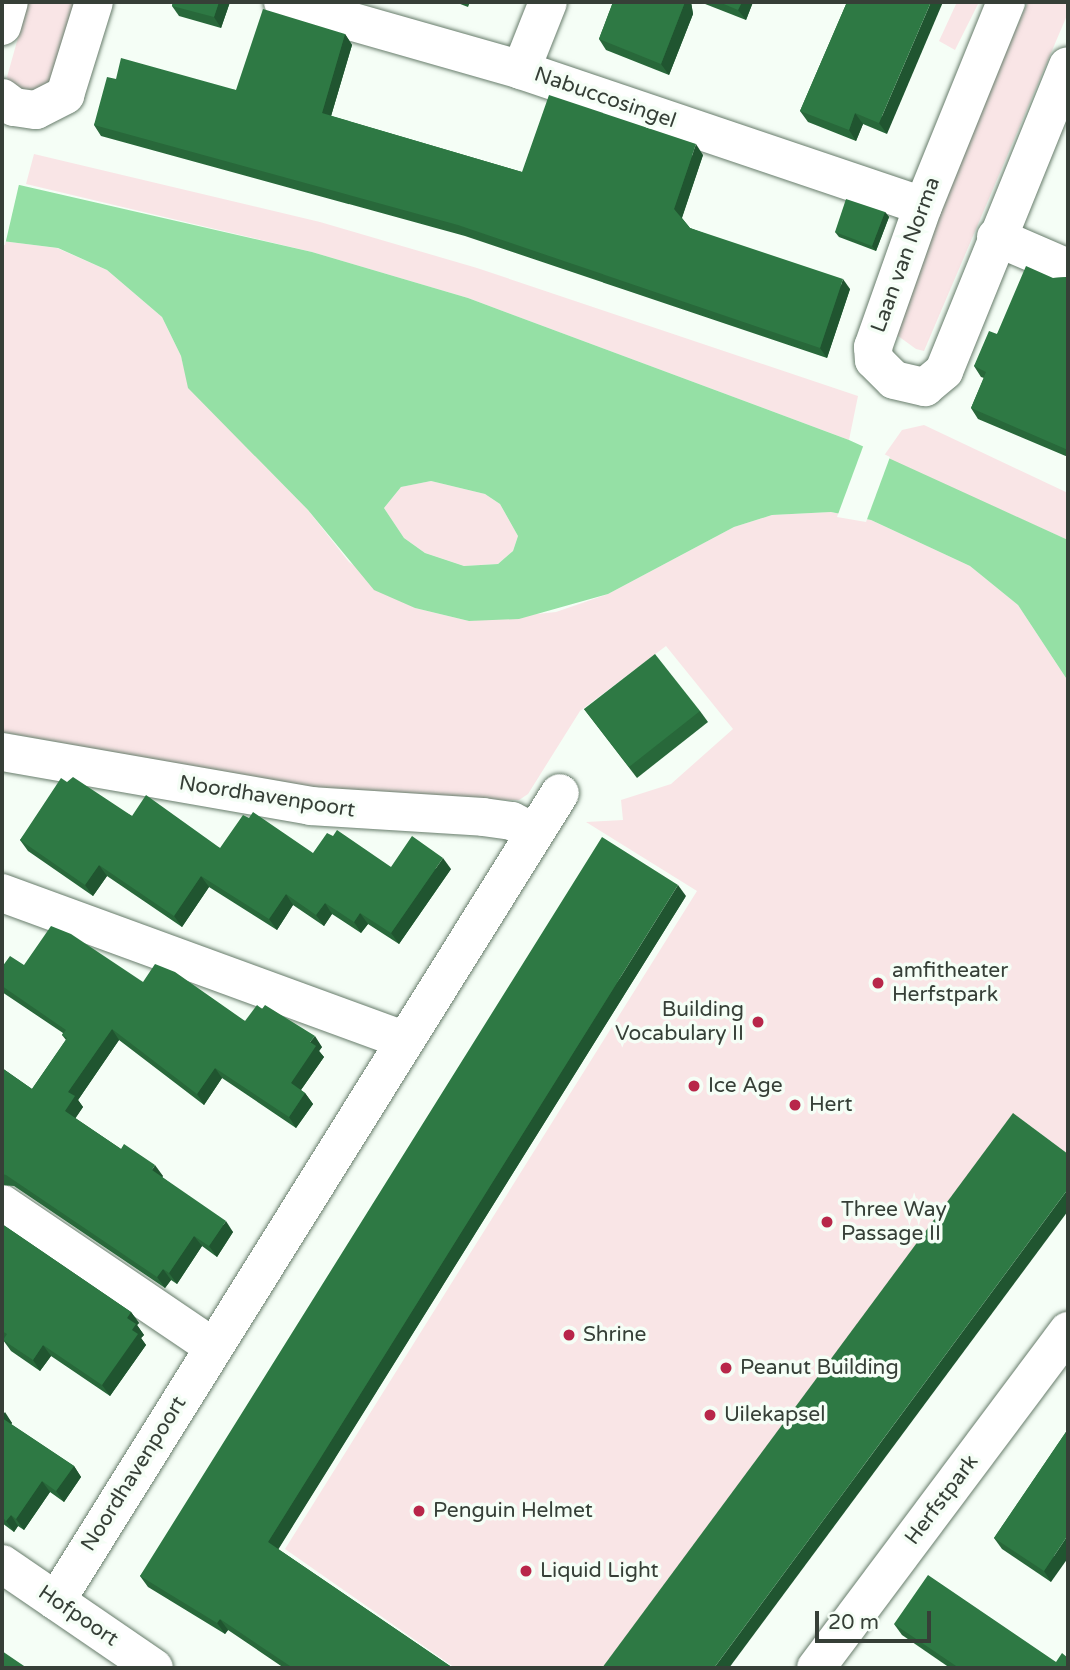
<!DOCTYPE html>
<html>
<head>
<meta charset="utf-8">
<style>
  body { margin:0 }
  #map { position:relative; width:1070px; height:1670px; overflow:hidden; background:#f5fef6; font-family:"Varela Round",sans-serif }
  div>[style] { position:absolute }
  .green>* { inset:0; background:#f9e5e6 }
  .water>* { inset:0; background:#95e0a5 }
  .pier>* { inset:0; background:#f5fef6 }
  .roads { filter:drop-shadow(0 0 2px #677c6b) drop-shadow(0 0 2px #677c6b) }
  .minor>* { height:38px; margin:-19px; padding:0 19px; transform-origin:19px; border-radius:19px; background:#fff }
  .wall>* { inset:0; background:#28683a }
  .shaded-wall>* { inset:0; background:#205530 }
  .building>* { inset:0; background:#2e7944 }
  .dots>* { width:19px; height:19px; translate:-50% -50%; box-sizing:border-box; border:4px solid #f5fef6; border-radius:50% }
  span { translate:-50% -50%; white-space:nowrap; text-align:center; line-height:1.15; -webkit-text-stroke:7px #f5fef6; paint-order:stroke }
  .street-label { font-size:21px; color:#363f37 }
  .poi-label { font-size:21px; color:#363f37 }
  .left { translate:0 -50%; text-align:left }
  .right { translate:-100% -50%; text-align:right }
  .frame { position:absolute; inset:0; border:4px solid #363f37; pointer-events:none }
  .scale { position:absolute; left:815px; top:1611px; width:116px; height:32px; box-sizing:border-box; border:4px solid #363f37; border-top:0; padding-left:9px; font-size:21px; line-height:24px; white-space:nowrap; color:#363f37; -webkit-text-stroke:5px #f5fef6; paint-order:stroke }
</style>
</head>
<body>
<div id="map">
  <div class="green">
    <i style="clip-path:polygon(28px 2px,83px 2px,52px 81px,32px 95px,10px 84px,7px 77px)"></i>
    <i style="clip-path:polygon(957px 2px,979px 2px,955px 50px,939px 41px)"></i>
    <i style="clip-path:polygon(1028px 2px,1068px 2px,1068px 13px,924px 351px,916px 349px,894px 333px,889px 315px)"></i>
    <i style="clip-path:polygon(34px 154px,320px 222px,477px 268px,858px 396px,849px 440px,468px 298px,312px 252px,26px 184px)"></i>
    <i style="clip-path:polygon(2px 241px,57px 248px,107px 270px,162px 317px,181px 356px,189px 388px,308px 510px,349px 562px,415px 608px,469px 621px,556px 612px,608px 594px,734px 527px,772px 515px,831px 512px,871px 520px,970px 566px,1018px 605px,1068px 681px,1068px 1154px,1021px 1119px,611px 1668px,455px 1668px,285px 1549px,697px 891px,586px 822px,623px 820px,621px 800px,671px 784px,733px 729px,666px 646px,580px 711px,528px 794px,519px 800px,374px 800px,2px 732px)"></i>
    <i style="clip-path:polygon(924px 425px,1068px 493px,1068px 540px,883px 457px,902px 430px)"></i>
    <i style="clip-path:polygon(431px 481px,485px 494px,500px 504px,518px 536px,513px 551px,498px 564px,464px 566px,425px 553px,404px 538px,384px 508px,401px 487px)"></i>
  </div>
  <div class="water">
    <i style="clip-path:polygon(evenodd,2px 181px,312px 252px,468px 298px,849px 440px,1068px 540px,1068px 681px,1018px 605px,970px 566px,871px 520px,831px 512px,772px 515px,734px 527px,608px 594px,519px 619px,469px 621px,415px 608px,374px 590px,308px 510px,188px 388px,181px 356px,162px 317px,107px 270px,58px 248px,2px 241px,2px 181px,431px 481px,485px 494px,500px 504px,518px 536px,513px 551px,498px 564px,464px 566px,425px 553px,404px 538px,384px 508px,401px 487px,431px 481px)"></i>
  </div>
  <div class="pier">
    <i style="clip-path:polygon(2px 177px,20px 180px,5px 245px,2px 245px)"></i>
    <i style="clip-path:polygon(864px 444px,890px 457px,866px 522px,837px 517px)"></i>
  </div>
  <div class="roads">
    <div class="minor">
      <i style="left:283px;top:2px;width:248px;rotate:15.9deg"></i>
      <i style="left:521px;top:70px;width:424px;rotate:18.7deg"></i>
      <i style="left:1006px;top:2px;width:220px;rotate:112.1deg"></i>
      <i style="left:923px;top:206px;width:150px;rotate:109.5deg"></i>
      <i style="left:873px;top:347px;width:13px;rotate:86deg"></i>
      <i style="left:874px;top:360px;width:28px;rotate:45deg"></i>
      <i style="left:894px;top:380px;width:32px;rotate:13deg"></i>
      <i style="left:925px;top:387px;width:25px;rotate:-40deg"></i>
      <i style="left:944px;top:371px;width:329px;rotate:-67.9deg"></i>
      <i style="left:2px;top:26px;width:25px;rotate:-74deg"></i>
      <i style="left:521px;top:70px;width:73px;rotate:-68.3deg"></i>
      <i style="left:2px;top:98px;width:15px;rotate:37deg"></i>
      <i style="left:14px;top:107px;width:22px;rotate:8deg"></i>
      <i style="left:36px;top:110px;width:33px;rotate:-27deg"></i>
      <i style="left:65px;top:95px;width:97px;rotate:-72.7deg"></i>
      <i style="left:996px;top:237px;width:78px;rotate:23.3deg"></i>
      <i style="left:2px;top:752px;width:313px;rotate:9.9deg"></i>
      <i style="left:310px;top:806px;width:173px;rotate:3.6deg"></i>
      <i style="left:483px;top:817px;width:29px;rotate:8deg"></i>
      <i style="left:512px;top:821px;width:24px;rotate:28deg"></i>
      <i style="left:2px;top:893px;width:427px;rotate:20.1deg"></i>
      <i style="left:2px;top:1204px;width:255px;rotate:34.1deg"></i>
      <i style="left:2px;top:1564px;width:184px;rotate:34.4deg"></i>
      <i style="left:56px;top:1601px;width:952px;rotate:-58.05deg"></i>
      <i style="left:816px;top:1668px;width:421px;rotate:-53.2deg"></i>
    </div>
  </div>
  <div class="wall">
    <i style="clip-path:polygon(173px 2px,230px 2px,221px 28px,179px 16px,172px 6px)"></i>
    <i style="clip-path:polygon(455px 2px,470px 2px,468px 7px)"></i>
    <i style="clip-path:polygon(613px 2px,691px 2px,693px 14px,669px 75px,606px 50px,599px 39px)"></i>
    <i style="clip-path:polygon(700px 2px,753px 2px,746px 20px)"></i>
    <i style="clip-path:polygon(847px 2px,887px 134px,863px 124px,856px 141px,808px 122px,800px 111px)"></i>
    <i style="clip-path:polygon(345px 34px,352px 45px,331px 116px,522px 172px,703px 155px,682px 218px,690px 228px,850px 289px,827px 358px,465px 236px,101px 136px,94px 125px,116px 79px,236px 90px)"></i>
    <i style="clip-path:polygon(885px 212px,889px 217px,876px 251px,839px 237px,835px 232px)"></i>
    <i style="clip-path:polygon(1068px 277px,1068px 457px,978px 419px,971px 408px,984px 378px,981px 377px,974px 366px,997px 334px,1053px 278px)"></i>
    <i style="clip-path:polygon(584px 709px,700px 711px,708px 722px,637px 778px)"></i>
    <i style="clip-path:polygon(67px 782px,132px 816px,220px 848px,313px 853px,391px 867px,451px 869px,399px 944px,368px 924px,361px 933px,332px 914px,324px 926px,293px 905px,277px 930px,209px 887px,182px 927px,107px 876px,93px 896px,28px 851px,20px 840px)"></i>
    <i style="clip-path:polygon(686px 896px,278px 1549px,453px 1668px,284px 1668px,228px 1630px,225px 1634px,148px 1587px,140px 1576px)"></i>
    <i style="clip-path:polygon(24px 965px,143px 982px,245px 1021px,322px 1047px,319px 1051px,324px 1057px,301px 1090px,305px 1093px,313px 1104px,296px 1128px,222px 1078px,204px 1105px,119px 1040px,78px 1100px,83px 1107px,75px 1118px,121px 1149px,163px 1176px,162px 1177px,233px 1232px,217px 1257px,202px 1246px,177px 1284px,171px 1280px,165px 1288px,14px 1186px,2px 1185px,2px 1068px,32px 1089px,66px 1040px,62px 1035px,63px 1033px,2px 992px,2px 967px)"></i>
    <i style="clip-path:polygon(2px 1224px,131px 1312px,139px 1323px,137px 1325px,144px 1335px,141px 1338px,146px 1345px,110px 1396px,51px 1356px,40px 1371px,11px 1351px,3px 1340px,4px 1338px,2px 1336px)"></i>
    <i style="clip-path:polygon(2px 1410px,12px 1423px,11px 1424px,74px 1466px,81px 1477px,64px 1502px,50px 1492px,24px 1530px,18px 1526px,14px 1532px,2px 1523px)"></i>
    <i style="clip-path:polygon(1068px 1429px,1051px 1582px,1002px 1549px,994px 1538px)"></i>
    <i style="clip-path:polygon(894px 1624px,1056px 1662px,1068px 1668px,950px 1668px,902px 1635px)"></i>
  </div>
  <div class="shaded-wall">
    <i style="clip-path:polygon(219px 2px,230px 2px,221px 28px,214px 17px)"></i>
    <i style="clip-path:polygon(685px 2px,691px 2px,693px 14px,669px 75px,661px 64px)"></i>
    <i style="clip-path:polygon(742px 2px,753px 2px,746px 20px,738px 10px)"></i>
    <i style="clip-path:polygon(931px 2px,943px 2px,887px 134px,879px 123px)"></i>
    <i style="clip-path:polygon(345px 34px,352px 45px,329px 123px,322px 113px)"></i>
    <i style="clip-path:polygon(855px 113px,863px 124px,856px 141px,849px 130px)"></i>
    <i style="clip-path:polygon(696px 144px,703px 155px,681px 220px,674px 209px)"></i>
    <i style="clip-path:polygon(885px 212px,889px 217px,876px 251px,872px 246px)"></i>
    <i style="clip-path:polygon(843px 279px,850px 289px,827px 358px,820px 348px)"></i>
    <i style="clip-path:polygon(443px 858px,451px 869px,399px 944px,391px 933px)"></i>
    <i style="clip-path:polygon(99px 865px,107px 876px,93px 896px,85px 885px)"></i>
    <i style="clip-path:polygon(201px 876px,209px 887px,182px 927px,174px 916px)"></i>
    <i style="clip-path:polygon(678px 885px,686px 896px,276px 1553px,268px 1542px)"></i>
    <i style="clip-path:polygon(286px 894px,293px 905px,277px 930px,269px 919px)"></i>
    <i style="clip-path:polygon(325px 903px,332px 914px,324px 926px,316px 915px)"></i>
    <i style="clip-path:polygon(360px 913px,368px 924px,361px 933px,354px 922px)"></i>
    <i style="clip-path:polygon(112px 1029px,119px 1040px,78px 1100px,83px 1107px,73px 1122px,65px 1111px,68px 1092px)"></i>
    <i style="clip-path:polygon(315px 1036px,322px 1047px,319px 1051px,324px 1057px,298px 1094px,291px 1083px,310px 1042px)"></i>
    <i style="clip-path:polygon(215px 1068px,222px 1078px,204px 1105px,197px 1094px)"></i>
    <i style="clip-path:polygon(305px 1093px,313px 1104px,296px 1128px,289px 1117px)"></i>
    <i style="clip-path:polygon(155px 1165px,163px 1176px,159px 1181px,152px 1170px)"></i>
    <i style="clip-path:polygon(1068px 1189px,1068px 1211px,729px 1668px,714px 1668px)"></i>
    <i style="clip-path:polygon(226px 1221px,233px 1232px,217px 1257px,209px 1246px)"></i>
    <i style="clip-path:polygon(194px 1236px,202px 1246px,177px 1284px,169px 1273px)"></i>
    <i style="clip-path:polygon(163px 1269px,171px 1280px,165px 1288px,157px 1277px)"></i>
    <i style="clip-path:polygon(131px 1312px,139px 1323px,137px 1325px,144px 1335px,141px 1338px,146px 1345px,110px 1396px,102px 1385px,132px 1330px,127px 1318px)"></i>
    <i style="clip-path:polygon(43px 1345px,51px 1356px,40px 1371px,33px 1360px)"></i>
    <i style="clip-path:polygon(5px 1412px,12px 1423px,9px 1428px,2px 1419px,2px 1416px)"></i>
    <i style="clip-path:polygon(74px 1466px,81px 1477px,64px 1502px,56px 1491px)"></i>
    <i style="clip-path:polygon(42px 1481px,50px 1492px,24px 1530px,16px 1519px)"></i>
    <i style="clip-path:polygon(11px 1515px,18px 1526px,14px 1532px,6px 1521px)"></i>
    <i style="clip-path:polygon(1068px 1535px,1068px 1558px,1051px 1582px,1044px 1571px)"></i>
    <i style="clip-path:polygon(220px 1619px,228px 1630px,225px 1634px,217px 1623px)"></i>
  </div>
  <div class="building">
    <i style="clip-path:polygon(173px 2px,219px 2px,214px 17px,172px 6px)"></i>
    <i style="clip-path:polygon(613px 2px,685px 2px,661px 64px,599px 39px)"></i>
    <i style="clip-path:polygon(719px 2px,742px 2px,738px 10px)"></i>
    <i style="clip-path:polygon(847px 2px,931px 2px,879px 123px,855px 113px,849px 130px,800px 111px)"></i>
    <i style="clip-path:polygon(263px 9px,345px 34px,322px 113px,522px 172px,549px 95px,696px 144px,674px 209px,690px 228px,843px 279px,820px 348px,458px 225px,94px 125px,107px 77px,116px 79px,121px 58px,236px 90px)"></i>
    <i style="clip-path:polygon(846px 199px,885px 212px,872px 246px,835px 232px)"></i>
    <i style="clip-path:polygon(1026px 266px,1053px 278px,1068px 277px,1068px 450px,971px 408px,986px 372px,974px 366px,989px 331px,997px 334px)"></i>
    <i style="clip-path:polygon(655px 654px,700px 711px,629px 767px,584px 709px)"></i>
    <i style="clip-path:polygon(73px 777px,132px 816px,146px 795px,220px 848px,243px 815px,249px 818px,253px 812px,313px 853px,327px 833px,333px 836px,337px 830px,391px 867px,412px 836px,443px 858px,391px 933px,360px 913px,354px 922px,325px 903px,316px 915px,286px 894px,269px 919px,201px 876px,174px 916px,99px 865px,85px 885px,20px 840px,61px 778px,67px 782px)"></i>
    <i style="clip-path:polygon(602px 837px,678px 885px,268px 1542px,453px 1668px,293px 1668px,220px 1619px,217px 1623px,140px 1576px)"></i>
    <i style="clip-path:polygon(51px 926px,71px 934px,143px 982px,155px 964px,175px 972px,245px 1021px,257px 1005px,262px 1009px,265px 1005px,315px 1036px,310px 1042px,316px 1046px,291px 1083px,305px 1093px,289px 1117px,215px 1068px,197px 1094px,112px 1029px,68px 1092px,75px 1096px,65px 1111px,121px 1149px,124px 1144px,155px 1165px,152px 1170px,226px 1221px,209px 1246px,194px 1236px,169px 1273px,163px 1269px,157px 1277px,6px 1175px,2px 1174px,2px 1068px,32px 1089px,67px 1038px,62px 1035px,66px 1030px,2px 986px,2px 967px,10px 956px,24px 965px)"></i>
    <i style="clip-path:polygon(1013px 1113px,1068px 1154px,1068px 1189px,714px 1668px,602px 1668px)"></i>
    <i style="clip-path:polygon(2px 1224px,131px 1312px,127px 1318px,136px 1324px,132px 1330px,138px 1334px,102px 1385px,43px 1345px,33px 1360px,3px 1340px,7px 1334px,2px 1331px)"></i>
    <i style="clip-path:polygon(2px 1418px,74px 1466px,56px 1491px,42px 1481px,16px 1519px,11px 1515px,6px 1521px,2px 1517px)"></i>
    <i style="clip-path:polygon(1068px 1429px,1068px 1535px,1044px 1571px,994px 1538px)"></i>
    <i style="clip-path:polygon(928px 1575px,1056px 1662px,1062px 1653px,1068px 1658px,1068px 1668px,959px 1668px,894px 1624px)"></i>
    <i style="clip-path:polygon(2px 1651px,27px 1668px,2px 1668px)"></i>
  </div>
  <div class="dots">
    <i style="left:878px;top:983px;background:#b8274a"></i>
    <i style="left:758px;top:1022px;background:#b8274a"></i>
    <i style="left:694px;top:1086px;background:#b8274a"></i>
    <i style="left:795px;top:1105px;background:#b8274a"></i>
    <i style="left:827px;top:1222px;background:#b8274a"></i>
    <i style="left:569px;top:1335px;background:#b8274a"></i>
    <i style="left:726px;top:1368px;background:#b8274a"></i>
    <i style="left:710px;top:1415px;background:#b8274a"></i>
    <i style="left:419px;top:1511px;background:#b8274a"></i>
    <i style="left:526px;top:1571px;background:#b8274a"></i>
  </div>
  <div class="street-label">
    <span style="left:605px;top:98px;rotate:19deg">Nabuccosingel</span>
    <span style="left:906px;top:255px;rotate:-70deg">Laan van Norma</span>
    <span style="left:267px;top:797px;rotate:9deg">Noordhavenpoort</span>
    <span style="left:134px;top:1474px;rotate:-58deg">Noordhavenpoort</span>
    <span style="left:942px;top:1500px;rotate:-53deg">Herfstpark</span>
    <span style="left:78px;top:1616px;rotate:34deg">Hofpoort</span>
  </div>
  <div class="poi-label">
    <span class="left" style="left:892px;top:983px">amfitheater<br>Herfstpark</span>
    <span class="right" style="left:744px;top:1022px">Building<br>Vocabulary II</span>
    <span class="left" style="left:708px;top:1086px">Ice Age</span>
    <span class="left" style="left:809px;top:1105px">Hert</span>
    <span class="left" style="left:841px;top:1222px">Three Way<br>Passage II</span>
    <span class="left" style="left:583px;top:1335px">Shrine</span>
    <span class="left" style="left:740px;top:1368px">Peanut Building</span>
    <span class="left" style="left:724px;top:1415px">Uilekapsel</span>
    <span class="left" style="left:433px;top:1511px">Penguin Helmet</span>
    <span class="left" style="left:540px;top:1571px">Liquid Light</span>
  </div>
  <div class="frame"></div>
  <div class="scale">20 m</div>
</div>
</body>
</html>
